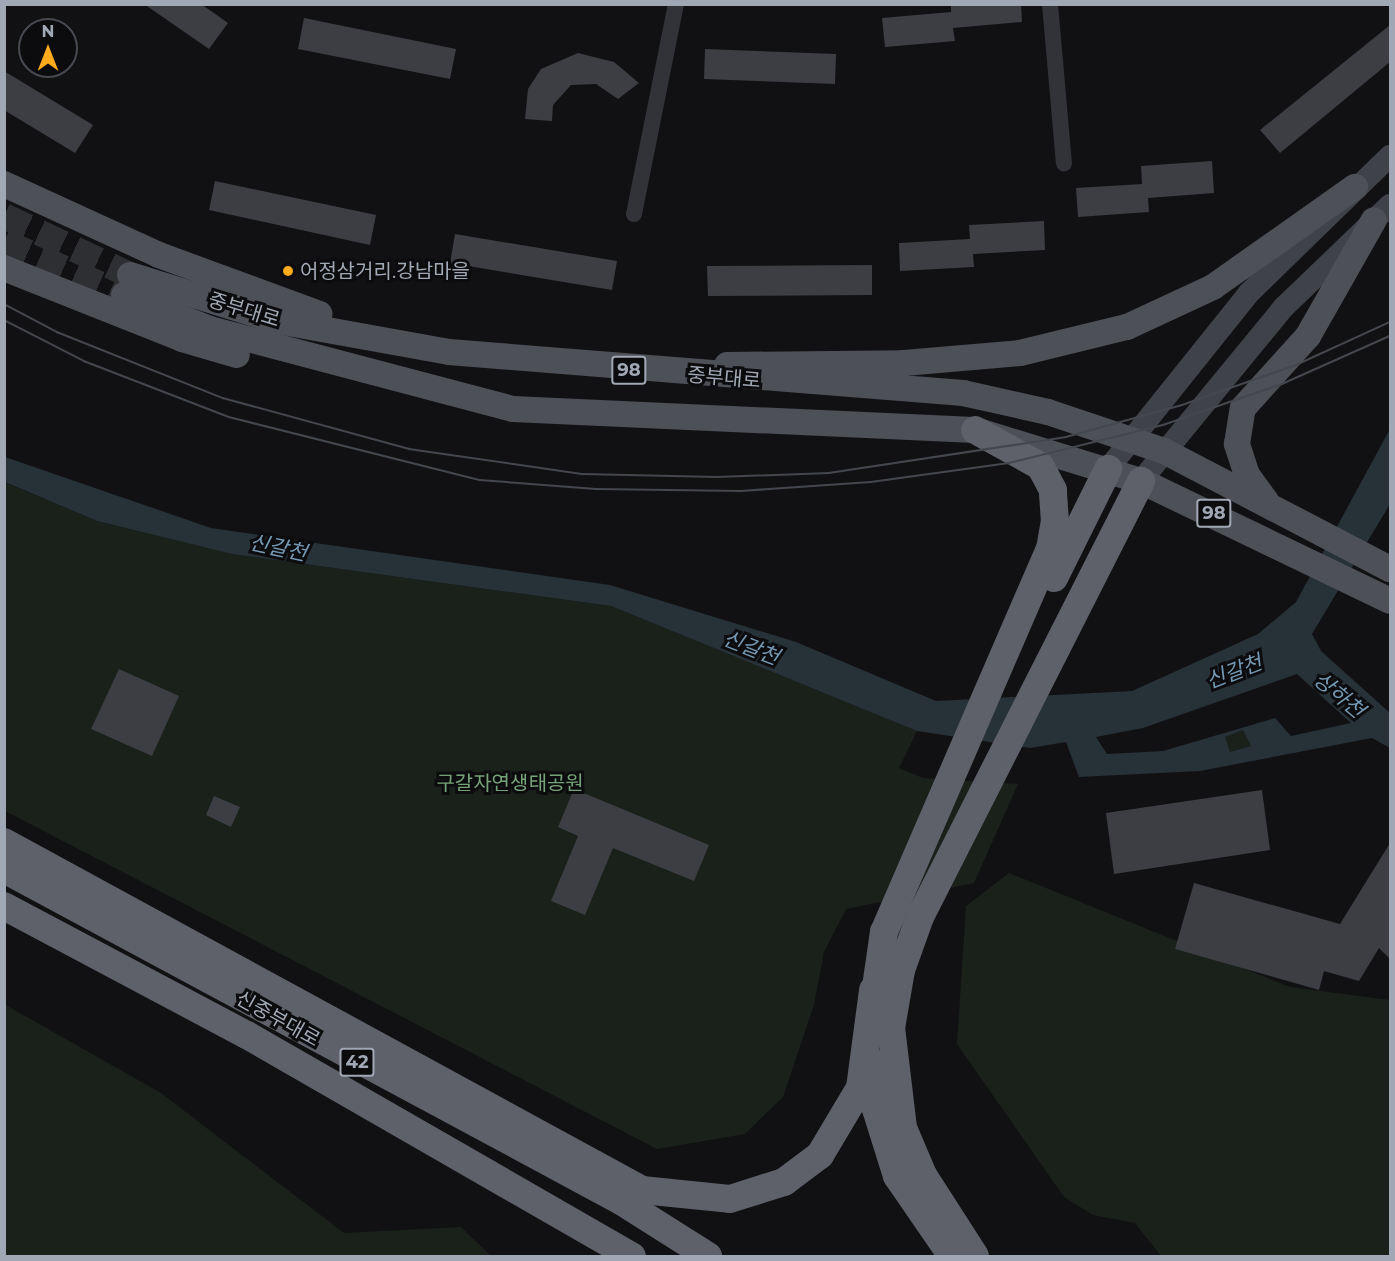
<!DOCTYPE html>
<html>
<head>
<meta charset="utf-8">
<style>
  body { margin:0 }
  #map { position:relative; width:1395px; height:1261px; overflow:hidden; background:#111113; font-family:Montserrat,"Noto Sans KR",sans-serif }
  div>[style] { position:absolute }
  .green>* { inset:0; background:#19211a }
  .water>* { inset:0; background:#273138 }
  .building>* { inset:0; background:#3d3e43 }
  .primary-tunnel>* { height:26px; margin-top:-13px; transform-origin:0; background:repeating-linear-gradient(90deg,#2e2f33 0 26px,transparent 0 39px) }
  .street>* { height:16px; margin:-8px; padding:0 8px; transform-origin:8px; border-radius:8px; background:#323338 }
  .secondary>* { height:22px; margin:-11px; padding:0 11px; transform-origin:11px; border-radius:11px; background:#404249 }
  .primary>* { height:26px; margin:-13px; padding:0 13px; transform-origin:13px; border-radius:13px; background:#4e5058 }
  .highway>* { height:28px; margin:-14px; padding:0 14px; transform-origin:14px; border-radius:14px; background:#5e616a }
  .tram>* { height:1.5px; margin:-0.75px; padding:0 0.75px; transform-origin:0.75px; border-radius:0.75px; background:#45474e }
  .dots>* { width:16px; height:16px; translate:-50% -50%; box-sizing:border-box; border:3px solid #0c0c0e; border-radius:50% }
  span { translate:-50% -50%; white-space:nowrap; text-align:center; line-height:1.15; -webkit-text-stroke:6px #0c0c0e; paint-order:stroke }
  .shield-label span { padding:2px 4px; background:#0c0c0e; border:2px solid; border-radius:4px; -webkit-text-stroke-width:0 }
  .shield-label { font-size:18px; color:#a1a8b5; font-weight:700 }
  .poi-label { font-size:20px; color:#a1a8b5 }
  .left { translate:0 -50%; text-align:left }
  .street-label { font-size:20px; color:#a1a8b5 }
  .park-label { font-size:20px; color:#76a278 }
  .water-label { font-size:21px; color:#7599b4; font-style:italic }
  .frame { position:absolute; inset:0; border:6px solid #a1a8b5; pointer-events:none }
  .north { position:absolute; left:18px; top:18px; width:60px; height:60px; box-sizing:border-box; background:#0c0c0e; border:2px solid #484a51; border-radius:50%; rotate:0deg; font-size:16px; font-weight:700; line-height:24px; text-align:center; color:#a1a8b5 }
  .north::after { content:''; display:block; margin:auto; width:21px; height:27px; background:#ffab1d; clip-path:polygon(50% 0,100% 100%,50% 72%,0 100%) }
</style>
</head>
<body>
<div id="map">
  <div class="green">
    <i style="clip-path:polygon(4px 482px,97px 521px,232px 554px,611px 606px,917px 731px,899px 768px,923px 778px,1018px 784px,974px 883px,846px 909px,824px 952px,814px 1005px,783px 1097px,745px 1134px,657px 1149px,5px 811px)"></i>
    <i style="clip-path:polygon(1243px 730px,1251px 746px,1230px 752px,1224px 737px)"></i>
    <i style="clip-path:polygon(1009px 873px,1290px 987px,1390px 1000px,1390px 1256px,1161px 1256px,1135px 1223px,1093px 1215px,1064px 1197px,957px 1044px,966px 906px)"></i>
    <i style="clip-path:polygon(4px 1004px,161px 1093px,344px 1233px,461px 1227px,491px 1256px,5px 1256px)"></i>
  </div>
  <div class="water">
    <i style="clip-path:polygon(evenodd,1390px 429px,1390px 504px,1312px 634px,1321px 651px,1390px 713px,1390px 748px,1372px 738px,1200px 771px,1079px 777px,1066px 742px,1030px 748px,917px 731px,611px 606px,232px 554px,97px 521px,5px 482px,5px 457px,211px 528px,610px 585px,796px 642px,936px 701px,1132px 691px,1258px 634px,1296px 602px,1390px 429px,1297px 674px,1351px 723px,1291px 736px,1275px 718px,1163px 751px,1107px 754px,1096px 737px,1143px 728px,1297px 674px,1390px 429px,1243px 730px,1251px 746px,1230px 752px,1225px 737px,1243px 730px)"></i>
  </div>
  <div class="building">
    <i style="clip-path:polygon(144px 4px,201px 4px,228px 23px,209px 49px)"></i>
    <i style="clip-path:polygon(951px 4px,1021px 4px,1022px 22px,953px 28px,955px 41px,885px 47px,882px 18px,951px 12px)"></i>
    <i style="clip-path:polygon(304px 18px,456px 49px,450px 79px,298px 49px)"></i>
    <i style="clip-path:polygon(1390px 25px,1390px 62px,1280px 153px,1260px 130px)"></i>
    <i style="clip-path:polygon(705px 49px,836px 54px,835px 84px,704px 79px)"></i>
    <i style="clip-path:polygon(578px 53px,614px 62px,639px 83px,618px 99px,596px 84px,571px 85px,553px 105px,552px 121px,525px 119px,528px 89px,541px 69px)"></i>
    <i style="clip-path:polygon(4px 71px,93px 125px,75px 153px,4px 110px)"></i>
    <i style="clip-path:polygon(1212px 161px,1214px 193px,1148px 198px,1149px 212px,1078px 217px,1076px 188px,1142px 184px,1141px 166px)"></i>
    <i style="clip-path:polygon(215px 181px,376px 215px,370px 245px,209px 210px)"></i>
    <i style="clip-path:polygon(1044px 221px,1045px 250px,973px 254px,974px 267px,900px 271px,899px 243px,970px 239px,969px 225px)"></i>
    <i style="clip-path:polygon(455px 234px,617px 261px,612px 290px,450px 263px)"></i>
    <i style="clip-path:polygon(872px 265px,872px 295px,708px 296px,707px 266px)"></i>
    <i style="clip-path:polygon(119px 669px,179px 696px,152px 756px,91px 729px)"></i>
    <i style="clip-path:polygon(574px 789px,709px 845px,694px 881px,613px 848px,585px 915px,551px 901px,578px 836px,558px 827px)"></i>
    <i style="clip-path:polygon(1262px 790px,1270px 850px,1114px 874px,1106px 813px)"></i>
    <i style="clip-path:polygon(214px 796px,240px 807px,231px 827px,206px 815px)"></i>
    <i style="clip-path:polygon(1390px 843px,1390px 959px,1379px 948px,1359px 981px,1324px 971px,1319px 990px,1175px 949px,1194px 883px,1340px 924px)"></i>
  </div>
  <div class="primary-tunnel">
    <i style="left:4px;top:216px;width:139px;rotate:25.1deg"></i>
    <i style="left:4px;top:242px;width:131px;rotate:23.8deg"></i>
  </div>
  <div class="street">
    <i style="left:1050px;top:4px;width:160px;rotate:85deg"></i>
    <i style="left:634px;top:214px;width:214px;rotate:-78.7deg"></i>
  </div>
  <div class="secondary">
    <i style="left:1108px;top:469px;width:226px;rotate:-51.3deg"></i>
    <i style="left:1249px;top:293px;width:197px;rotate:-44.2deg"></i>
    <i style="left:1141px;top:481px;width:227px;rotate:-50.6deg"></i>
    <i style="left:1285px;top:306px;width:146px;rotate:-43.9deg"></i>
  </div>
  <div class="primary">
    <i style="left:4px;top:184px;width:170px;rotate:24.6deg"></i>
    <i style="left:159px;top:255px;width:171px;rotate:20.2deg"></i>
    <i style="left:4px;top:268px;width:192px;rotate:21.7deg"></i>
    <i style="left:182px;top:339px;width:57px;rotate:16.2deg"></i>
    <i style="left:130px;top:275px;width:154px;rotate:17.4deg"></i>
    <i style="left:277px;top:321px;width:175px;rotate:10.2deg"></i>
    <i style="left:449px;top:352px;width:516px;rotate:4.56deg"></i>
    <i style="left:963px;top:393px;width:87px;rotate:12.6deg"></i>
    <i style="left:1048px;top:412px;width:122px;rotate:18.6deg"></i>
    <i style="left:1164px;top:451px;width:255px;rotate:27.6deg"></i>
    <i style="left:124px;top:295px;width:92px;rotate:21.6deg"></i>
    <i style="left:210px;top:329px;width:313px;rotate:14.8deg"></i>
    <i style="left:513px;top:409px;width:462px;rotate:2.6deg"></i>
    <i style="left:975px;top:430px;width:174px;rotate:17.1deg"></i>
    <i style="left:1141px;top:481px;width:276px;rotate:25.7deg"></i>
    <i style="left:727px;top:365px;width:177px;rotate:-0.6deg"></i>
    <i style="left:904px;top:363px;width:116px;rotate:-4.9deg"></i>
    <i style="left:1020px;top:353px;width:110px;rotate:-13.7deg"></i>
    <i style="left:1127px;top:327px;width:95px;rotate:-24.9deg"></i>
    <i style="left:1213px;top:287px;width:174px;rotate:-35.2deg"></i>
    <i style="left:1266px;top:501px;width:32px;rotate:-126deg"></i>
    <i style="left:1247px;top:475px;width:33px;rotate:-108deg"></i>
    <i style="left:1237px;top:444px;width:36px;rotate:-81deg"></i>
    <i style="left:1243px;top:408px;width:97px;rotate:-47.9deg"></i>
    <i style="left:1308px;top:336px;width:133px;rotate:-60.4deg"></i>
  </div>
  <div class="highway">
    <i style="left:1054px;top:578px;width:122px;rotate:-63.6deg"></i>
    <i style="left:4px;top:842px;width:727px;rotate:28.61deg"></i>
    <i style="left:642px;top:1190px;width:88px;rotate:5.8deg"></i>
    <i style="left:730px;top:1199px;width:57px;rotate:-17.5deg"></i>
    <i style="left:784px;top:1182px;width:45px;rotate:-36.9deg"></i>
    <i style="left:820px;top:1155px;width:78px;rotate:-59.2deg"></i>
    <i style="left:860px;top:1088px;width:99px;rotate:-82.4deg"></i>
    <i style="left:4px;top:869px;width:701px;rotate:28.28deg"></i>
    <i style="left:621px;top:1201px;width:103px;rotate:32.3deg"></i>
    <i style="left:4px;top:906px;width:275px;rotate:28deg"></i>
    <i style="left:247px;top:1035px;width:444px;rotate:29.9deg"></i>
    <i style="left:873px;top:1008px;width:77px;rotate:-81.8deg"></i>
    <i style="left:884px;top:932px;width:417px;rotate:-66.6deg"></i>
    <i style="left:1050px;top:549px;width:27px;rotate:-80deg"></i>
    <i style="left:1055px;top:522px;width:32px;rotate:-94deg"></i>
    <i style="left:1053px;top:490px;width:27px;rotate:-118deg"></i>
    <i style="left:1040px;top:466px;width:74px;rotate:-151deg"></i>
    <i style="left:874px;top:1063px;width:46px;rotate:87.5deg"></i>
    <i style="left:876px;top:1109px;width:70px;rotate:72.6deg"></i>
    <i style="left:897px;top:1176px;width:97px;rotate:55.5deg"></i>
    <i style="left:975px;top:1256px;width:96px;rotate:-122.7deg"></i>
    <i style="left:923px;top:1175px;width:51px;rotate:-113.1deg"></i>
    <i style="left:903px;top:1128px;width:101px;rotate:-96.8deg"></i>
    <i style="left:891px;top:1028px;width:59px;rotate:-80.2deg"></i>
    <i style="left:901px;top:970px;width:56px;rotate:-70.3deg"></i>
    <i style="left:920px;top:917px;width:489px;rotate:-63.1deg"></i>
  </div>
  <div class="tram">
    <i style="left:4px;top:304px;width:60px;rotate:27.8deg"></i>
    <i style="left:57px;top:332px;width:179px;rotate:21.7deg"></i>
    <i style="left:223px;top:398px;width:193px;rotate:15.3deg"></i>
    <i style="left:409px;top:449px;width:176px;rotate:8.2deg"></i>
    <i style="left:583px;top:474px;width:134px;rotate:1.3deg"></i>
    <i style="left:717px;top:477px;width:112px;rotate:-2deg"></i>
    <i style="left:829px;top:473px;width:240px;rotate:-8.6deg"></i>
    <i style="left:1066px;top:437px;width:120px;rotate:-15.4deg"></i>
    <i style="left:1182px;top:405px;width:121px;rotate:-19.3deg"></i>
    <i style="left:1296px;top:365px;width:103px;rotate:-24.6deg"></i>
    <i style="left:4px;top:320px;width:90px;rotate:27.1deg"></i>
    <i style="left:84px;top:361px;width:155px;rotate:21.1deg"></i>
    <i style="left:229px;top:417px;width:259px;rotate:14.1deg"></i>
    <i style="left:480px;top:480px;width:116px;rotate:4.4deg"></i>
    <i style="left:596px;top:489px;width:145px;rotate:0.8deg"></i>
    <i style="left:741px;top:491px;width:130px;rotate:-4deg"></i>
    <i style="left:871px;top:482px;width:139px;rotate:-7.8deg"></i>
    <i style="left:1009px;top:463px;width:159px;rotate:-13.9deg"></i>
    <i style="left:1163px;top:425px;width:126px;rotate:-19deg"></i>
    <i style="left:1282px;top:384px;width:118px;rotate:-24deg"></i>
  </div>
  <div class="dots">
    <i style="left:288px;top:271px;background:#ffab1d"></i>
  </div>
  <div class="shield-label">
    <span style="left:629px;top:370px">98</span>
    <span style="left:1214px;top:513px">98</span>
    <span style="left:357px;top:1062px">42</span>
  </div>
  <div class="poi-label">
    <span class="left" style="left:300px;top:271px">어정삼거리.강남마을</span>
  </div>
  <div class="street-label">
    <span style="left:244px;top:310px;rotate:17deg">중부대로</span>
    <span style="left:724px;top:378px;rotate:5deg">중부대로</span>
    <span style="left:278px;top:1019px;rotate:29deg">신중부대로</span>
  </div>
  <div class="park-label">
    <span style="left:510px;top:783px">구갈자연생태공원</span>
  </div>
  <div class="water-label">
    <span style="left:278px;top:548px;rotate:12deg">신갈천</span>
    <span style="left:751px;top:648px;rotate:21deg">신갈천</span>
    <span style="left:1234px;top:672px;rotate:-21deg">신갈천</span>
    <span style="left:1339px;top:695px;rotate:40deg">상하천</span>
  </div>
  <div class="frame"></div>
  <div class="north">N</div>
</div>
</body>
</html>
